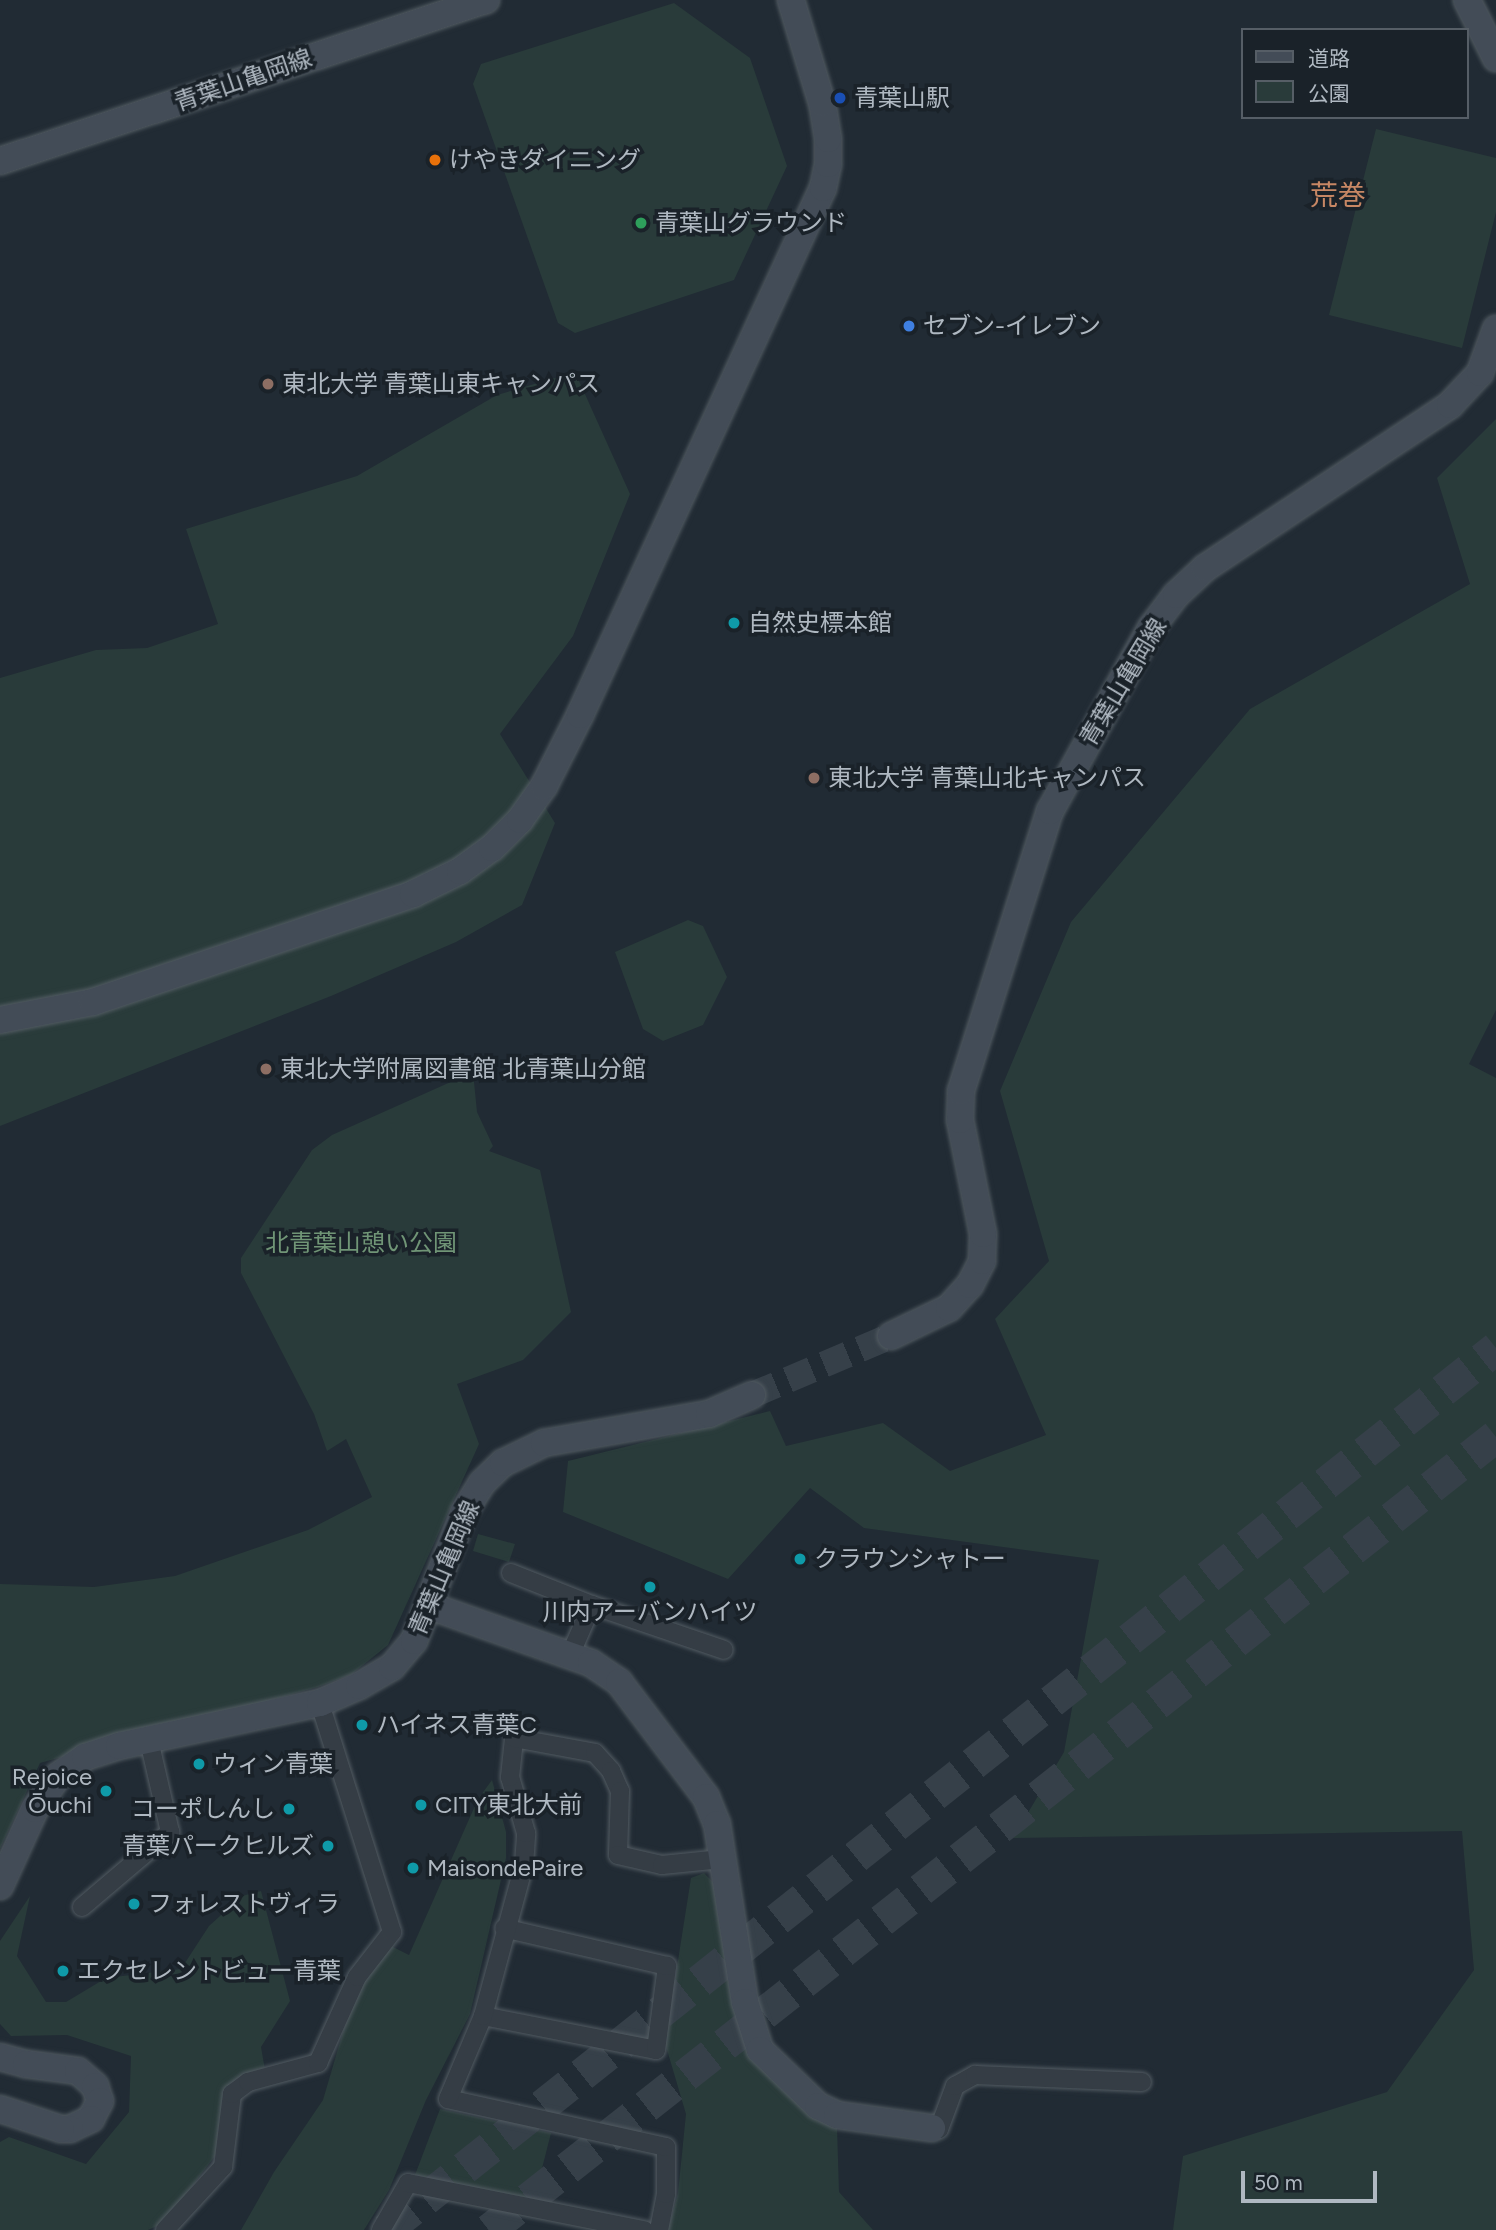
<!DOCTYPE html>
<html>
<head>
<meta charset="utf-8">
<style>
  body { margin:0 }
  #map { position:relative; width:1496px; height:2230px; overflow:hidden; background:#212b34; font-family:Figtree,"Noto Sans JP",sans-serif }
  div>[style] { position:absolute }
  .green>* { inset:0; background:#293b3a }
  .secondary-tunnel>* { height:26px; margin-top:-13px; transform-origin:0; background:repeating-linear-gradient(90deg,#364049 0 26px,transparent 0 39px) }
  .highway-tunnel>* { height:33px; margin-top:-16.5px; transform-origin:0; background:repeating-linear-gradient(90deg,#364049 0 33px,transparent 0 50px) }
  .roads { filter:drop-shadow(0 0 2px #525b62) drop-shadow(0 0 2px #525b62) }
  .street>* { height:18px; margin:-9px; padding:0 9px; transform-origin:9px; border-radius:9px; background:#353d45 }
  .secondary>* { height:26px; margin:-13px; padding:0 13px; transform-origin:13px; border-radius:13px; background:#434c57 }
  .dots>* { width:19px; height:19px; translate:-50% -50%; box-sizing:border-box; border:4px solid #1a2229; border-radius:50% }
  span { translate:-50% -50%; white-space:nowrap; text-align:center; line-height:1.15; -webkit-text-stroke:7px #1a2229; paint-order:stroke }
  .street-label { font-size:24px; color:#afb8c1 }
  .poi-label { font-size:24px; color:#afb8c1 }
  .left { translate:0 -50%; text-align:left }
  .right { translate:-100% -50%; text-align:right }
  .park-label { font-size:24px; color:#709576 }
  .quarter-label { font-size:28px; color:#c78764 }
  .legend { position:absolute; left:1241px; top:28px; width:228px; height:91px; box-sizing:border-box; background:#1a2229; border:2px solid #565e66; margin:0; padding:9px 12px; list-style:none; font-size:21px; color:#afb8c1 }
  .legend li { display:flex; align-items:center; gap:14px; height:35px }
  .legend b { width:35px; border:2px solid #565e66 }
  .scale { position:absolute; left:1241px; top:2171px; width:136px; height:32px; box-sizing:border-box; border:4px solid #afb8c1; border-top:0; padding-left:9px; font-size:21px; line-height:24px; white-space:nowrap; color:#afb8c1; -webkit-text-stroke:5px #1a2229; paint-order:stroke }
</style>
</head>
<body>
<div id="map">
  <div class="green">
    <i style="clip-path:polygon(674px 3px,750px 58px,787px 166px,734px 280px,575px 333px,558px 323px,473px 84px,481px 64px)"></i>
    <i style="clip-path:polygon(1376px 129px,1496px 158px,1496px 212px,1462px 348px,1329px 315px)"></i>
    <i style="clip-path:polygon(575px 372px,630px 494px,573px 636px,500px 734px,555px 823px,522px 905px,456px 942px,331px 996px,0 1126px,0 678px,96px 650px,147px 648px,218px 624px,186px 529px,357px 476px,497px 395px)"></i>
    <i style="clip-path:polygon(1496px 419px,1496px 1010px,1469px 1064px,1496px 1078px,1496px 2230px,1173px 2230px,1183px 2156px,1387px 2092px,1474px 1970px,1462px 1831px,1013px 1838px,1064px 1752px,1099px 1560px,864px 1528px,810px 1488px,728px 1579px,563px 1512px,568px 1461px,770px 1411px,786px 1446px,883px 1423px,950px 1471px,1046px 1435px,995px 1319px,1049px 1261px,1000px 1091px,1071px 922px,1250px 709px,1470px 584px,1437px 478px)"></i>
    <i style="clip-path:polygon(688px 920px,703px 926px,727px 977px,703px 1025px,663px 1041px,643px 1029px,615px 952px)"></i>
    <i style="clip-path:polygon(473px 1072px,477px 1112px,493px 1146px,489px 1151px,540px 1170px,571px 1312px,523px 1360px,457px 1384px,479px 1444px,388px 1645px,352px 1674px,318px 1687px,40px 1763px,0 1849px,0 1584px,94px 1587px,175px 1576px,308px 1530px,372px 1497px,346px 1439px,327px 1451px,314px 1414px,241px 1273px,241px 1258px,312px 1150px,332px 1135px)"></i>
    <i style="clip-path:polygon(478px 1534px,515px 1544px,509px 1562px,473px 1551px)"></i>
    <i style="clip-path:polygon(492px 1780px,506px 1832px,506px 1858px,470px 2014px,426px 2100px,389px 2190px,364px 2230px,241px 2230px,274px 2172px,323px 2100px,355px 1991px,391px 1946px,409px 1955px,478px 1799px)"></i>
    <i style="clip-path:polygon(704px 1873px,716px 1885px,720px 1928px,745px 2049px,771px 2079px,819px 2119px,837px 2127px,839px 2192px,873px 2230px,668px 2230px,678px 2193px,686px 2114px,665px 2043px,691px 1878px)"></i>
    <i style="clip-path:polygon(261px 1891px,290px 2001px,261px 2047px,265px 2070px,229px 2084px,221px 2148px,164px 2223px,148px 2230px,0 2230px,0 2142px,9px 2137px,86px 2164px,129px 2112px,131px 2056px,67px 2035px,11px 2036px,0 2024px,0 1941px,30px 1896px,17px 1956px,46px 2002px,66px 2002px,106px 1978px,181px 1969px,209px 1926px,242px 1896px)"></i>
    <i style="clip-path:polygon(440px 2109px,551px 2133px,534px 2200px,415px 2175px)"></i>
  </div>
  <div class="secondary-tunnel">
    <i style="left:752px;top:1395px;width:151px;rotate:-23deg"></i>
  </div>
  <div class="highway-tunnel">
    <i style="left:386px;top:2230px;width:1418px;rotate:-38.47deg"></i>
    <i style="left:489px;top:2230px;width:1282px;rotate:-38.26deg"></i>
  </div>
  <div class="roads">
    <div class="street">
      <i style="left:511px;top:1573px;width:87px;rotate:21.6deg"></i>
      <i style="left:592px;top:1605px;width:55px;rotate:113.7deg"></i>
      <i style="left:592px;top:1605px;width:139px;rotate:18.8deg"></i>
      <i style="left:82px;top:1907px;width:116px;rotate:-40.4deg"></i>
      <i style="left:170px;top:1832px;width:94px;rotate:-102.9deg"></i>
      <i style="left:483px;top:2016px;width:176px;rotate:11.1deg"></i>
      <i style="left:656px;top:2050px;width:85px;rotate:-82.5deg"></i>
      <i style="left:667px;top:1966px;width:167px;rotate:-166.9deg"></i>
      <i style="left:932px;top:2128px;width:7px;rotate:8deg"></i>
      <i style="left:939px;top:2129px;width:46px;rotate:-69.6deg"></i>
      <i style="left:955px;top:2086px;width:23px;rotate:-29deg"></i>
      <i style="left:975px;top:2075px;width:167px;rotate:2.4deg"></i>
      <i style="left:165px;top:2230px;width:86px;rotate:-47.4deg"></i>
      <i style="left:223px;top:2167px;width:74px;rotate:-83deg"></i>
      <i style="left:232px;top:2094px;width:20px;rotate:-37deg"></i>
      <i style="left:248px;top:2082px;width:73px;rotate:-15.2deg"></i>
      <i style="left:318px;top:2063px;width:94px;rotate:-65.6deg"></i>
      <i style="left:357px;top:1977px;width:57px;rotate:-52.1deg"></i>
      <i style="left:392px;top:1932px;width:240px;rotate:-107.5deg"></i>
      <i style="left:381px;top:2230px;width:54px;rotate:-60.1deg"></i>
      <i style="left:408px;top:2183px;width:241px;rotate:11.3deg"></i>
      <i style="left:659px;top:2230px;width:37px;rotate:-79deg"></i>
      <i style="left:666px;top:2194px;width:47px;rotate:-90deg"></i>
      <i style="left:666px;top:2147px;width:223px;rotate:-167.6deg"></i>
      <i style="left:448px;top:2099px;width:90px;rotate:-67.1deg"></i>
      <i style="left:483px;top:2016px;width:156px;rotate:-74.8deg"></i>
      <i style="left:524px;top:1865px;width:32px;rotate:-86deg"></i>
      <i style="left:526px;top:1833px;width:58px;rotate:-105.9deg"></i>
      <i style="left:510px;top:1777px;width:39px;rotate:-84deg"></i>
      <i style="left:514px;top:1738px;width:82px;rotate:10.5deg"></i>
      <i style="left:595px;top:1753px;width:24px;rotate:48deg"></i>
      <i style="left:611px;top:1771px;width:22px;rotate:66deg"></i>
      <i style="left:620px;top:1791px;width:64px;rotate:91.8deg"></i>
      <i style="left:618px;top:1855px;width:45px;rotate:12.8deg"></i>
      <i style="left:662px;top:1865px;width:60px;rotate:-5.7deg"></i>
    </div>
    <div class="secondary">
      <i style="left:1467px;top:0;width:65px;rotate:63.4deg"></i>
      <i style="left:0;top:161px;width:512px;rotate:-18.33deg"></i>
      <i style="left:0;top:1020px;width:95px;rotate:-11deg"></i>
      <i style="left:93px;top:1002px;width:338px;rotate:-18.6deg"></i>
      <i style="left:413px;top:894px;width:52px;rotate:-26.1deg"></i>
      <i style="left:460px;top:871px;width:39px;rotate:-36deg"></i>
      <i style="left:492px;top:848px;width:40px;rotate:-45deg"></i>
      <i style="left:520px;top:820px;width:42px;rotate:-54.8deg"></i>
      <i style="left:544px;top:786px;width:80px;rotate:-63.1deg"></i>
      <i style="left:580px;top:715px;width:580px;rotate:-65.25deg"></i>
      <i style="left:823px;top:188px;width:25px;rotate:-78deg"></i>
      <i style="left:828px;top:164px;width:25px;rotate:-90deg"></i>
      <i style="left:828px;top:139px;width:36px;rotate:-99deg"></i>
      <i style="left:822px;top:103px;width:108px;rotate:-106.8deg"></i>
      <i style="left:891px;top:1336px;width:64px;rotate:-25.8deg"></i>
      <i style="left:949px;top:1308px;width:31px;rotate:-48deg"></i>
      <i style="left:970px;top:1285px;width:27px;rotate:-63deg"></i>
      <i style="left:982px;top:1261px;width:27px;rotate:-88deg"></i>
      <i style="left:983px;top:1234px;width:116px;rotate:-101.4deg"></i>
      <i style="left:960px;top:1120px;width:29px;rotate:-88deg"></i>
      <i style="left:961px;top:1091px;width:294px;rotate:-72.4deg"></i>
      <i style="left:1050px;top:811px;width:209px;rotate:-61.1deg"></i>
      <i style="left:1151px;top:628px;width:41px;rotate:-52.9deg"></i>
      <i style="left:1176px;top:595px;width:40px;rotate:-43deg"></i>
      <i style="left:1205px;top:568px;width:294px;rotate:-33.6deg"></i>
      <i style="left:1450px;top:405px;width:44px;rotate:-46.8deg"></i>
      <i style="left:1480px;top:373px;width:47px;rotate:-70deg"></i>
      <i style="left:430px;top:1606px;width:171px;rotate:19.5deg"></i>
      <i style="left:591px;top:1663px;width:34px;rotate:34deg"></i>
      <i style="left:619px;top:1682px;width:144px;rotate:52.9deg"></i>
      <i style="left:706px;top:1797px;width:29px;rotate:68deg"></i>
      <i style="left:717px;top:1824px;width:180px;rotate:81.1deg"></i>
      <i style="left:745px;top:2002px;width:50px;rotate:72.6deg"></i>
      <i style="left:760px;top:2050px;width:81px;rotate:44deg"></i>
      <i style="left:818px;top:2106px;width:21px;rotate:25deg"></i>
      <i style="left:837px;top:2115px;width:96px;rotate:7.8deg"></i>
      <i style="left:0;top:1886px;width:85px;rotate:-65.6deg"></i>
      <i style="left:35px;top:1809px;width:40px;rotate:-55.1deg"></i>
      <i style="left:58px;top:1776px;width:33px;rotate:-35deg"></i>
      <i style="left:85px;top:1757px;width:36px;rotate:-18deg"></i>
      <i style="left:119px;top:1746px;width:206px;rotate:-12.1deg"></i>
      <i style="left:320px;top:1703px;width:43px;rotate:-23.6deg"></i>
      <i style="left:359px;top:1686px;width:38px;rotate:-30deg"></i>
      <i style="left:392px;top:1667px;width:34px;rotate:-50deg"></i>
      <i style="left:414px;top:1641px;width:138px;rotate:-68.8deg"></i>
      <i style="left:464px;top:1512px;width:34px;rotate:-58deg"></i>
      <i style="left:482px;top:1483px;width:29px;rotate:-44deg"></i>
      <i style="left:503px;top:1463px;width:46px;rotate:-26deg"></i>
      <i style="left:544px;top:1443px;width:168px;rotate:-10deg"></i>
      <i style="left:709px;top:1414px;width:47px;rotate:-23.8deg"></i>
      <i style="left:0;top:2057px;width:27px;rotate:15deg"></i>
      <i style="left:26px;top:2064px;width:52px;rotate:7.7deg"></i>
      <i style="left:78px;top:2071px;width:23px;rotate:41deg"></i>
      <i style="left:95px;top:2086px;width:16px;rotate:72deg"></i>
      <i style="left:100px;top:2101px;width:20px;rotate:117deg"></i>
      <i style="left:91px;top:2119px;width:23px;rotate:155deg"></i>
      <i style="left:70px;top:2129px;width:9px;rotate:180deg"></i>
      <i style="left:61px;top:2129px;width:64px;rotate:-161.8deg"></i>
    </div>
  </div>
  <div class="dots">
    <i style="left:840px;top:98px;background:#1a4fb4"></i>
    <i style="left:435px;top:160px;background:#e8710a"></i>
    <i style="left:641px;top:223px;background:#2e9e5b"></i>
    <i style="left:909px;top:326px;background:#3f7fe0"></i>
    <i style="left:268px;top:384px;background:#8d6e63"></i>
    <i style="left:734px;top:623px;background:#0f9aa8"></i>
    <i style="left:814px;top:778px;background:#8d6e63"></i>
    <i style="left:266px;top:1069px;background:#8d6e63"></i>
    <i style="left:800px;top:1559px;background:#0f9aa8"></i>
    <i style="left:650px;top:1587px;background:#0f9aa8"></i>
    <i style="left:362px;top:1725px;background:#0f9aa8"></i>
    <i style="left:199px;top:1764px;background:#0f9aa8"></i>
    <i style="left:106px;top:1791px;background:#0f9aa8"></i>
    <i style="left:421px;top:1805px;background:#0f9aa8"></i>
    <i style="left:289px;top:1809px;background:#0f9aa8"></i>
    <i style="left:328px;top:1846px;background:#0f9aa8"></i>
    <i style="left:413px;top:1868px;background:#0f9aa8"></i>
    <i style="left:134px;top:1904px;background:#0f9aa8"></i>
    <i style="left:63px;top:1971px;background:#0f9aa8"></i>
  </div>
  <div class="street-label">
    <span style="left:243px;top:80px;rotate:-19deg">青葉山亀岡線</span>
    <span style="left:1123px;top:682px;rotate:-59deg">青葉山亀岡線</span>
    <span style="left:444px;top:1568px;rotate:-67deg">青葉山亀岡線</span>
  </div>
  <div class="poi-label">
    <span class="left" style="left:854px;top:98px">青葉山駅</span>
    <span class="left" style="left:449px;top:160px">けやきダイニング</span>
    <span class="left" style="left:655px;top:223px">青葉山グラウンド</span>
    <span class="left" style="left:923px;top:326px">セブン-イレブン</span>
    <span class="left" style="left:282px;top:384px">東北大学 青葉山東キャンパス</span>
    <span class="left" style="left:748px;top:623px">自然史標本館</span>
    <span class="left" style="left:828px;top:778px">東北大学 青葉山北キャンパス</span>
    <span class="left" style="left:280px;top:1069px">東北大学附属図書館 北青葉山分館</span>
    <span class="left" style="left:814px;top:1559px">クラウンシャトー</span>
    <span style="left:650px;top:1612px">川内アーバンハイツ</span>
    <span class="left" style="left:376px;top:1725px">ハイネス青葉C</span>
    <span class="left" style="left:213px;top:1764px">ウィン青葉</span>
    <span class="right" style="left:92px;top:1791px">Rejoice<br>Ōuchi</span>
    <span class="left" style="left:435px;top:1805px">CITY東北大前</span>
    <span class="right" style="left:275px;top:1809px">コーポしんし</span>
    <span class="right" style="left:314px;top:1846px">青葉パークヒルズ</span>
    <span class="left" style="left:427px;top:1868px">MaisondePaire</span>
    <span class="left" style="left:148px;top:1904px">フォレストヴィラ</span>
    <span class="left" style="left:77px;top:1971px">エクセレントビュー青葉</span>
  </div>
  <div class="park-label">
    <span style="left:361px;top:1243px">北青葉山憩い公園</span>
  </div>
  <div class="quarter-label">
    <span style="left:1338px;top:195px">荒巻</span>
  </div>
  <ul class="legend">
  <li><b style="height:9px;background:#434c57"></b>道路</li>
  <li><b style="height:19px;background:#293b3a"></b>公園</li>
  </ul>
  <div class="scale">50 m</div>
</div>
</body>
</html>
